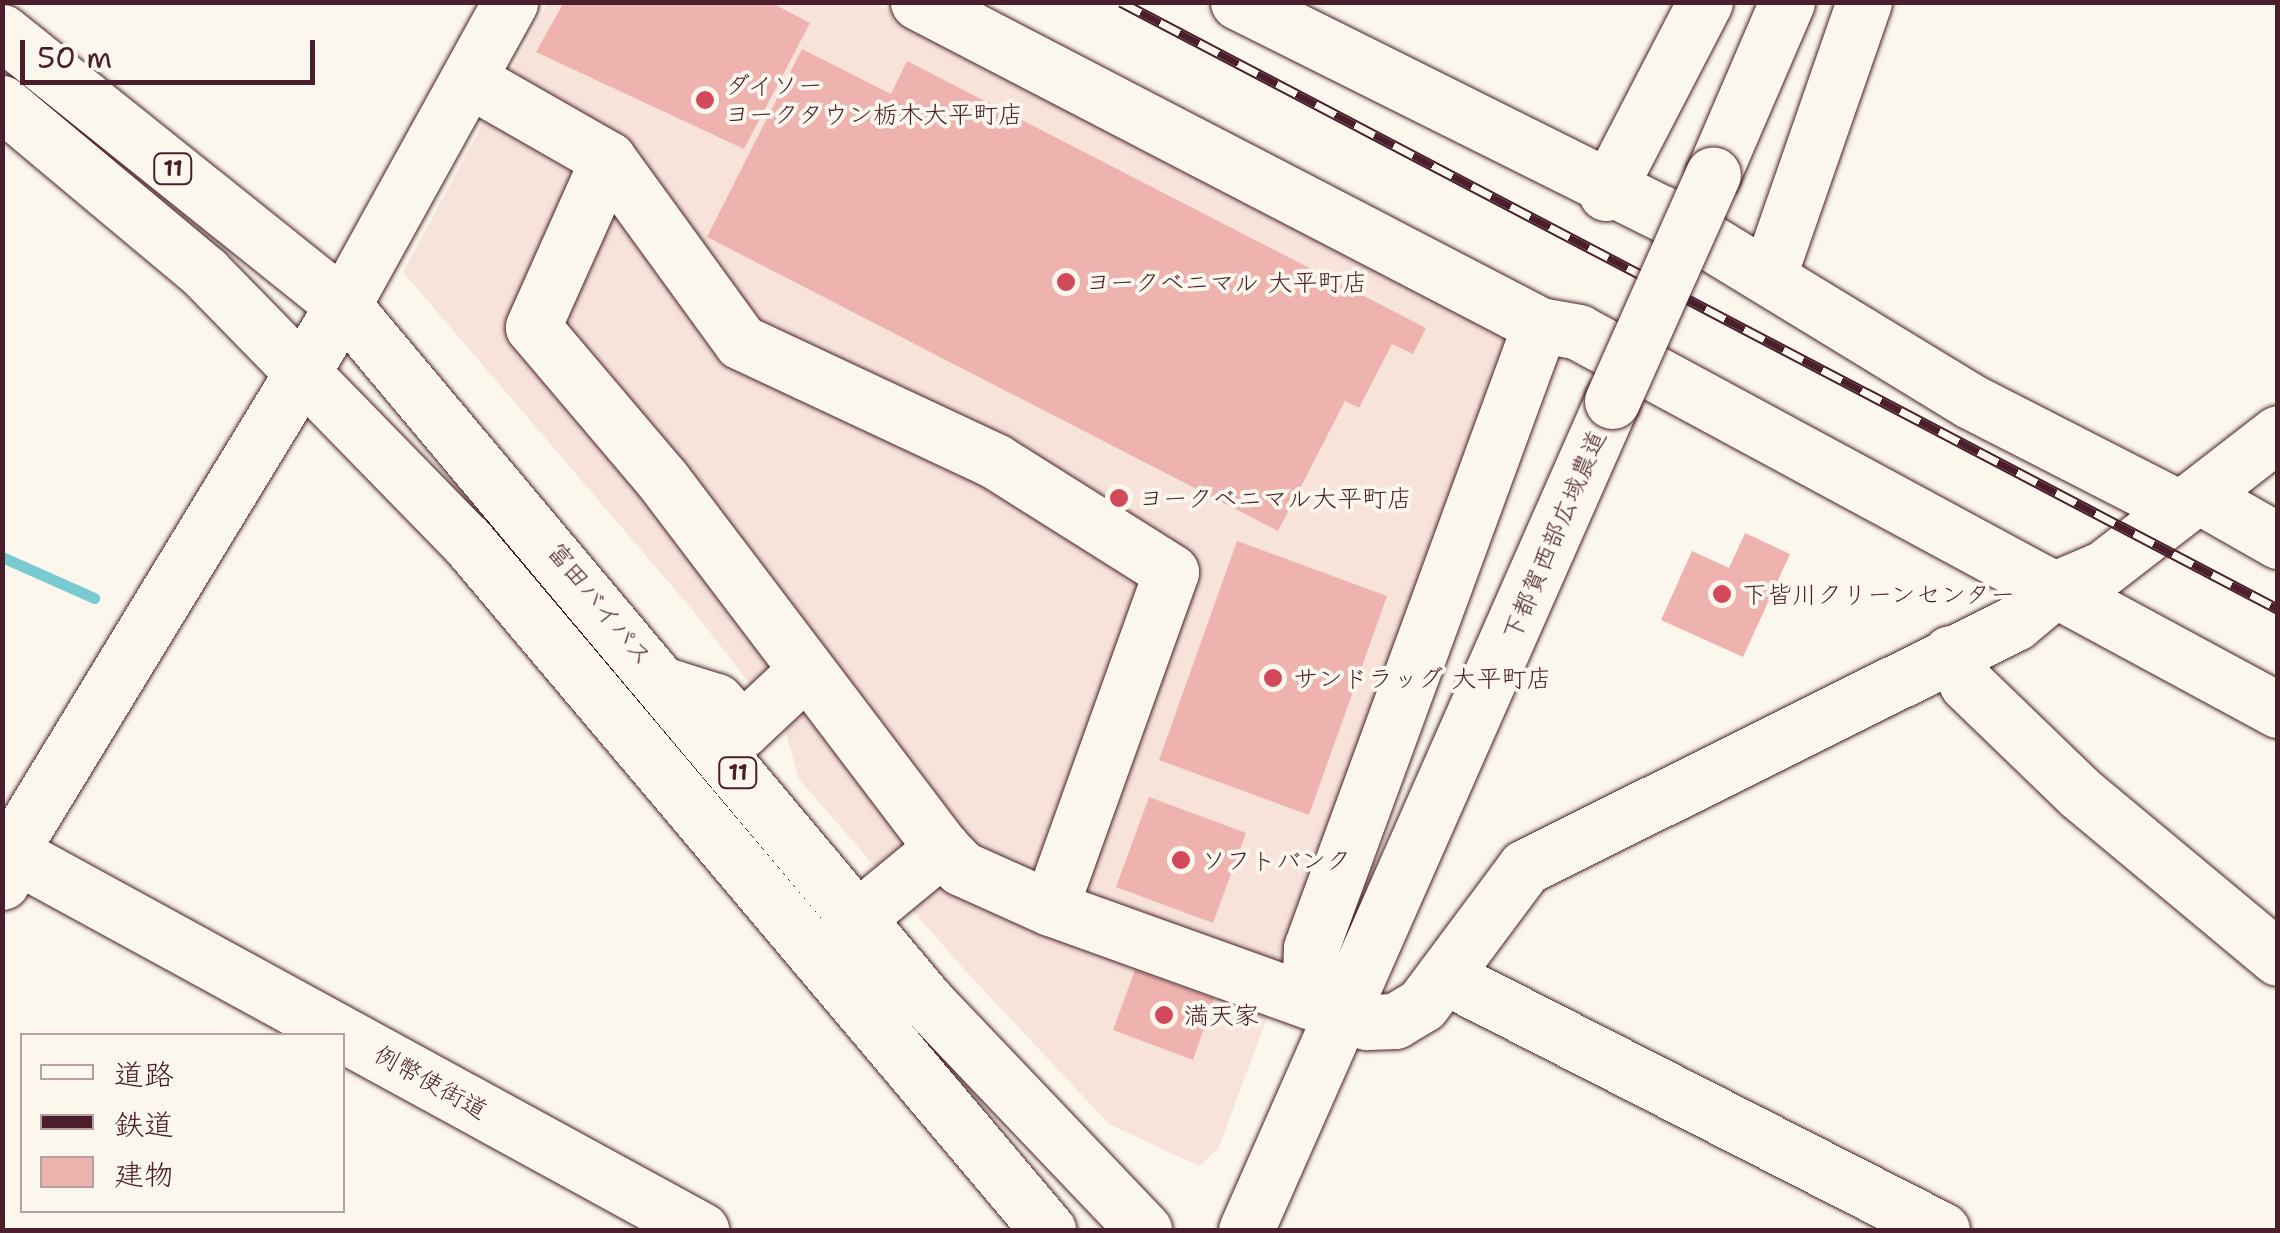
<!DOCTYPE html>
<html>
<head>
<meta charset="utf-8">
<style>
  body { margin:0 }
  #map { position:relative; width:2280px; height:1233px; overflow:hidden; background:#fbf7ec; font-family:"Shantell Sans","Klee One",sans-serif }
  div>[style] { position:absolute }
  .built>* { inset:0; background:#f7e3da }
  .stream>* { height:11px; margin:-5.5px; padding:0 5.5px; transform-origin:5.5px; border-radius:5.5px; background:#7acad3 }
  .building>* { inset:0; background:#efb3af }
  .roads { filter:drop-shadow(0 0 2px #4a1f2b) drop-shadow(0 0 2px #4a1f2b) }
  .minor>* { height:55px; margin:-27.5px; padding:0 27.5px; transform-origin:27.5px; border-radius:27.5px; background:#fbf7ec }
  .major>* { height:55px; margin:-27.5px; padding:0 27.5px; transform-origin:27.5px; border-radius:27.5px; background:#fbf7ec }
  .rail>* { height:11px; margin-top:-5.5px; transform-origin:0; background:repeating-linear-gradient(90deg,#fbf7ec 0 22px,#4a1f2b 0 44px); box-sizing:border-box; border-block:2px solid #4a1f2b }
  .bridges { filter:drop-shadow(0 0 2px #4a1f2b) drop-shadow(0 0 2px #4a1f2b) }
  .minor-bridge>* { height:55px; margin:-27.5px; padding:0 27.5px; transform-origin:27.5px; border-radius:27.5px; background:#fbf7ec }
  .dots>* { width:28px; height:28px; translate:-50% -50%; box-sizing:border-box; border:5px solid #fbf7ec; border-radius:50% }
  span { translate:-50% -50%; white-space:nowrap; text-align:center; line-height:1.15; -webkit-text-stroke:8px #fbf7ec; paint-order:stroke }
  .shield-label span { padding:2px 8px; background:#fbf7ec; border:2px solid; border-radius:8px; -webkit-text-stroke-width:0 }
  .shield-label { font-size:22px; color:#4a1f2b; font-weight:700 }
  .poi-label { font-size:25px; color:#4a1f2b }
  .left { translate:0 -50%; text-align:left }
  .street-label { font-size:25px; color:#4a1f2b }
  .frame { position:absolute; inset:0; border:5px solid #4a1f2b; pointer-events:none }
  .legend { position:absolute; left:20px; top:1033px; width:325px; height:180px; box-sizing:border-box; background:#fbf7ec; border:2px solid #b4a19f; margin:0; padding:12px 18px; list-style:none; font-size:30px; color:#4a1f2b }
  .legend li { display:flex; align-items:center; gap:20px; height:50px }
  .legend b { width:50px; border:2px solid #b4a19f }
  .scale { position:absolute; left:20px; top:40px; width:295px; height:45px; box-sizing:border-box; border:5px solid #4a1f2b; border-top:0; padding-left:12px; font-size:30px; line-height:35px; white-space:nowrap; color:#4a1f2b; -webkit-text-stroke:8px #fbf7ec; paint-order:stroke }
</style>
</head>
<body>
<div id="map">
  <div class="built">
    <i style="clip-path:polygon(548px 3px,875px 3px,1503px 329px,1513px 361px,1218px 1149px,1199px 1166px,1109px 1124px,961px 966px,799px 779px,785px 729px,695px 613px,403px 272px)"></i>
  </div>
  <div class="stream">
    <i style="left:2px;top:557px;width:101px;rotate:24deg"></i>
  </div>
  <div class="building">
    <i style="clip-path:polygon(564px 2px,770px 2px,810px 23px,744px 149px,536px 52px)"></i>
    <i style="clip-path:polygon(802px 49px,891px 94px,907px 61px,1426px 328px,1413px 354px,1392px 344px,1359px 408px,1345px 401px,1278px 531px,707px 237px)"></i>
    <i style="clip-path:polygon(1745px 533px,1790px 554px,1743px 657px,1661px 620px,1692px 551px,1729px 568px)"></i>
    <i style="clip-path:polygon(1237px 541px,1387px 596px,1309px 815px,1159px 760px)"></i>
    <i style="clip-path:polygon(1149px 797px,1246px 833px,1213px 923px,1116px 887px)"></i>
    <i style="clip-path:polygon(1135px 970px,1214px 999px,1193px 1060px,1113px 1030px)"></i>
  </div>
  <div class="roads">
    <div class="minor">
      <i style="left:918px;top:2px;width:701px;rotate:27.44deg"></i>
      <i style="left:1540px;top:325px;width:39px;rotate:10deg"></i>
      <i style="left:1578px;top:332px;width:796px;rotate:28.37deg"></i>
      <i style="left:1238px;top:2px;width:474px;rotate:26.5deg"></i>
      <i style="left:1662px;top:213px;width:361px;rotate:31.4deg"></i>
      <i style="left:1970px;top:401px;width:230px;rotate:27.1deg"></i>
      <i style="left:470px;top:80px;width:159px;rotate:29.8deg"></i>
      <i style="left:608px;top:159px;width:226px;rotate:54deg"></i>
      <i style="left:741px;top:342px;width:280px;rotate:25.1deg"></i>
      <i style="left:995px;top:461px;width:208px;rotate:32.2deg"></i>
      <i style="left:1171px;top:572px;width:357px;rotate:109.8deg"></i>
      <i style="left:608px;top:159px;width:184px;rotate:114.1deg"></i>
      <i style="left:533px;top:327px;width:199px;rotate:49.7deg"></i>
      <i style="left:662px;top:479px;width:463px;rotate:52.8deg"></i>
      <i style="left:942px;top:848px;width:28px;rotate:46deg"></i>
      <i style="left:961px;top:868px;width:98px;rotate:24.2deg"></i>
      <i style="left:1050px;top:908px;width:337px;rotate:19.8deg"></i>
      <i style="left:1367px;top:1022px;width:28px;rotate:-2deg"></i>
      <i style="left:1395px;top:1021px;width:31px;rotate:-31deg"></i>
      <i style="left:1422px;top:1005px;width:172px;rotate:-53.3deg"></i>
      <i style="left:1525px;top:867px;width:547px;rotate:-26.47deg"></i>
      <i style="left:2015px;top:623px;width:55px;rotate:-39.8deg"></i>
      <i style="left:2057px;top:588px;width:51px;rotate:-23.1deg"></i>
      <i style="left:2104px;top:568px;width:220px;rotate:-37.8deg"></i>
      <i style="left:1713px;top:174px;width:187px;rotate:-66.7deg"></i>
      <i style="left:1606px;top:193px;width:215px;rotate:-62.6deg"></i>
      <i style="left:1770px;top:272px;width:286px;rotate:-70.8deg"></i>
      <i style="left:2201px;top:497px;width:89px;rotate:29.7deg"></i>
      <i style="left:1950px;top:653px;width:35px;rotate:61deg"></i>
      <i style="left:1967px;top:684px;width:158px;rotate:44deg"></i>
      <i style="left:2081px;top:794px;width:256px;rotate:39.8deg"></i>
      <i style="left:668px;top:686px;width:50px;rotate:17.4deg"></i>
      <i style="left:716px;top:701px;width:39px;rotate:48deg"></i>
      <i style="left:742px;top:730px;width:85px;rotate:-43.1deg"></i>
      <i style="left:2px;top:848px;width:797px;rotate:28.66deg"></i>
      <i style="left:2px;top:882px;width:31px;rotate:-75deg"></i>
      <i style="left:10px;top:852px;width:640px;rotate:-58.67deg"></i>
      <i style="left:343px;top:305px;width:346px;rotate:-61.1deg"></i>
      <i style="left:856px;top:919px;width:112px;rotate:-39.5deg"></i>
      <i style="left:1444px;top:976px;width:559px;rotate:27.02deg"></i>
      <i style="left:1309px;top:998px;width:50px;rotate:-87.7deg"></i>
      <i style="left:1311px;top:948px;width:664px;rotate:-69.82deg"></i>
      <i style="left:1246px;top:1230px;width:906px;rotate:-66.18deg"></i>
    </div>
    <div class="major">
      <i style="left:2px;top:32px;width:437px;rotate:38.7deg"></i>
      <i style="left:343px;top:305px;width:912px;rotate:50.03deg"></i>
      <i style="left:929px;top:1004px;width:312px;rotate:46.4deg"></i>
      <i style="left:2px;top:103px;width:265px;rotate:39.9deg"></i>
      <i style="left:205px;top:273px;width:373px;rotate:45.7deg"></i>
      <i style="left:466px;top:540px;width:903px;rotate:49.85deg"></i>
    </div>
  </div>
  <div class="rail">
    <i style="left:1121px;top:2px;width:1307px;rotate:27.68deg"></i>
  </div>
  <div class="bridges">
    <div class="minor-bridge">
      <i style="left:1612px;top:401px;width:248px;rotate:-66deg"></i>
    </div>
  </div>
  <div class="dots">
    <i style="left:705px;top:100px;background:#d1495b"></i>
    <i style="left:1066px;top:282px;background:#d1495b"></i>
    <i style="left:1119px;top:498px;background:#d1495b"></i>
    <i style="left:1722px;top:594px;background:#d1495b"></i>
    <i style="left:1273px;top:678px;background:#d1495b"></i>
    <i style="left:1181px;top:860px;background:#d1495b"></i>
    <i style="left:1164px;top:1015px;background:#d1495b"></i>
  </div>
  <div class="shield-label">
    <span style="left:173px;top:169px">11</span>
    <span style="left:738px;top:773px">11</span>
  </div>
  <div class="poi-label">
    <span class="left" style="left:725px;top:100px">ダイソー<br>ヨークタウン栃木大平町店</span>
    <span class="left" style="left:1086px;top:282px">ヨークベニマル 大平町店</span>
    <span class="left" style="left:1139px;top:498px">ヨークベニマル大平町店</span>
    <span class="left" style="left:1742px;top:594px">下皆川クリーンセンター</span>
    <span class="left" style="left:1293px;top:678px">サンドラッグ 大平町店</span>
    <span class="left" style="left:1201px;top:860px">ソフトバンク</span>
    <span class="left" style="left:1184px;top:1015px">満天家</span>
  </div>
  <div class="street-label">
    <span style="left:1554px;top:535px;rotate:-67deg">下都賀西部広域農道</span>
    <span style="left:600px;top:604px;rotate:51deg">富田バイパス</span>
    <span style="left:431px;top:1082px;rotate:29deg">例幣使街道</span>
  </div>
  <div class="frame"></div>
  <ul class="legend">
  <li><b style="height:12px;background:#fbf7ec"></b>道路</li>
  <li><b style="height:12px;background:#4a1f2b"></b>鉄道</li>
  <li><b style="height:28px;background:#efb3af"></b>建物</li>
  </ul>
  <div class="scale">50 m</div>
</div>
</body>
</html>
